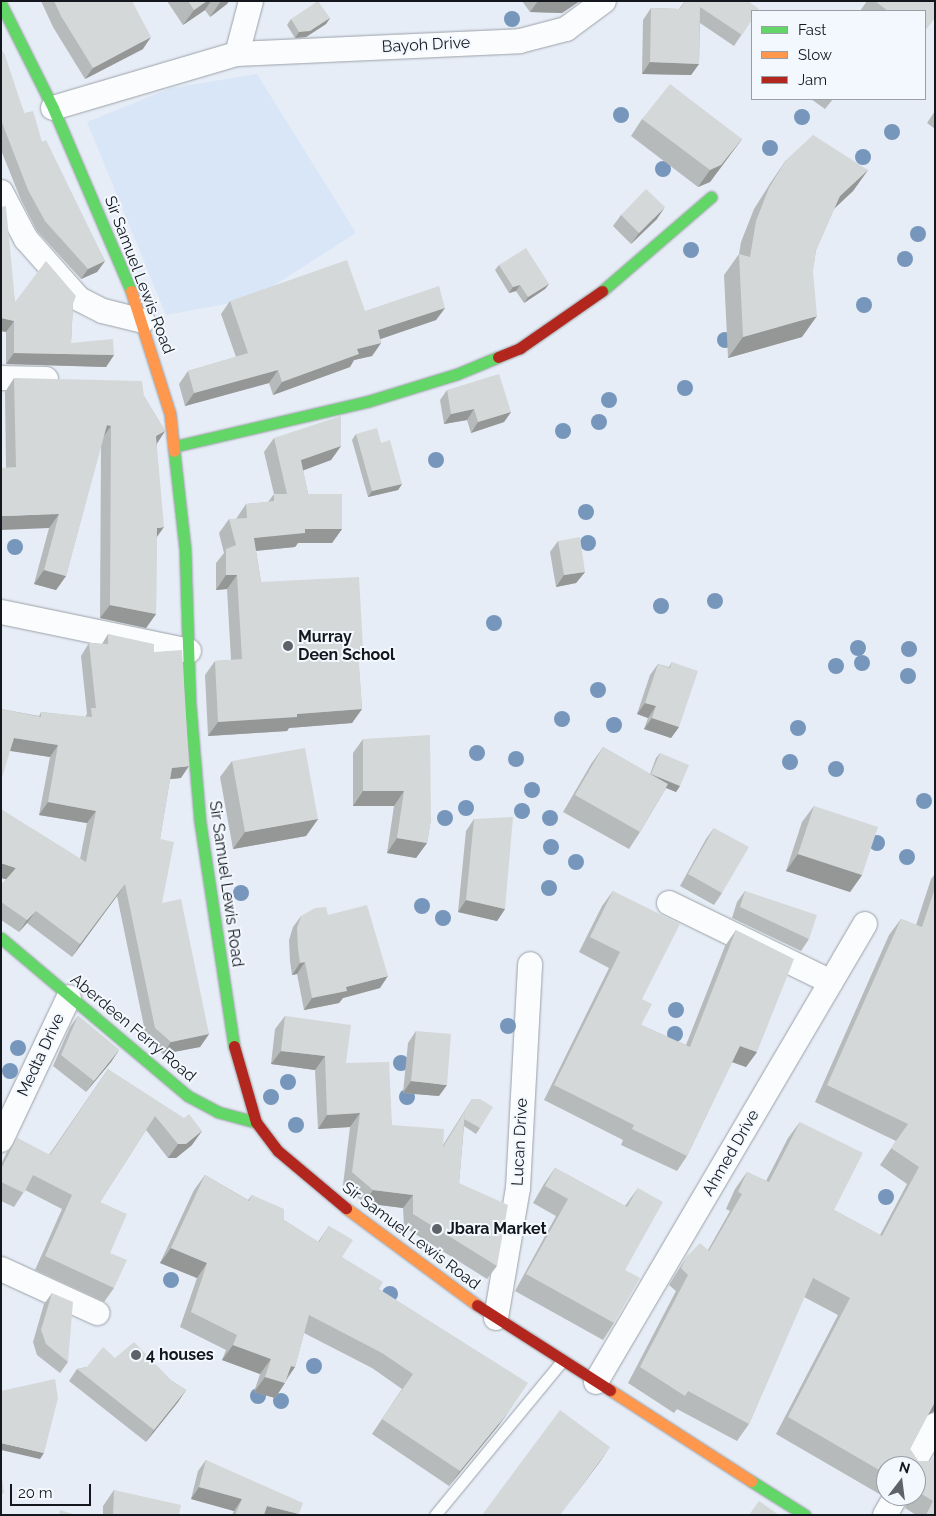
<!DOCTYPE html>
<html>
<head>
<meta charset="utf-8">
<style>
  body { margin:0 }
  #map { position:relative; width:936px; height:1516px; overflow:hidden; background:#e6edf6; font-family:Raleway,sans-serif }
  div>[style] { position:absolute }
  .built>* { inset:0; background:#d9e6f7 }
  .roads { filter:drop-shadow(0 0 1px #9ca1a8) drop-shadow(0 0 1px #9ca1a8) }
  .lane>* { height:11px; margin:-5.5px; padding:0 5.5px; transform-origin:5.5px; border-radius:5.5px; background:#fbfcfe }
  .street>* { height:24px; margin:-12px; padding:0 12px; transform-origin:12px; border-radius:12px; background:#fbfcfe }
  .fast>* { height:11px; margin:-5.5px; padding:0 5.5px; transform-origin:5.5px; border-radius:5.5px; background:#63d668 }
  .slow>* { height:11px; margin:-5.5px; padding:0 5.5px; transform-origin:5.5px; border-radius:5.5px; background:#ff974d }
  .jam>* { height:11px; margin:-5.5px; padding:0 5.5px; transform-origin:5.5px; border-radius:5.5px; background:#b3261e }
  .trees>* { width:16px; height:16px; margin:-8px; border-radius:50%; background:#7796bb }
  .wall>* { inset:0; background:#b7baba }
  .shaded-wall>* { inset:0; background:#959797 }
  .building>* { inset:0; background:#d5d8d8 }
  .dots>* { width:14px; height:14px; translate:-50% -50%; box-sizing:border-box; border:2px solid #f3f8ff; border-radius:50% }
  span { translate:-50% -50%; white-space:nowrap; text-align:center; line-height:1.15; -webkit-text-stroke:4px #f3f8ff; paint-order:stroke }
  .street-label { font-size:16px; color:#14181e }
  .poi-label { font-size:16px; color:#14181e; font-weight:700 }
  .left { translate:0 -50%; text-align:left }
  .frame { position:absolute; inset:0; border:2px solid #14181e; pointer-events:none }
  .legend { position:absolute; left:751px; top:10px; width:175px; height:90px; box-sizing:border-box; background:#f3f8ff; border:1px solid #9a9ea5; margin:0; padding:6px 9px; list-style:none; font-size:15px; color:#14181e }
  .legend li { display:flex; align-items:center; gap:10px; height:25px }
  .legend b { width:25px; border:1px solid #9a9ea5 }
  .north { position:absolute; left:876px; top:1456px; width:50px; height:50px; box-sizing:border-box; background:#f3f8ff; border:1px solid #9a9ea5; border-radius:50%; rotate:15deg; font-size:14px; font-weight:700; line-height:20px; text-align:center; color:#14181e }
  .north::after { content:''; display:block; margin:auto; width:18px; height:22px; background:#5e636a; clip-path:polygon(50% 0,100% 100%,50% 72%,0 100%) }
  .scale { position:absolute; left:10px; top:1484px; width:81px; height:22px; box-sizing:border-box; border:2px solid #14181e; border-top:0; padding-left:6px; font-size:15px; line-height:18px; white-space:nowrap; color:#14181e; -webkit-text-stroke:4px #f3f8ff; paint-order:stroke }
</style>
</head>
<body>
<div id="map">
  <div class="built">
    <i style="clip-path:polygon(257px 74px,356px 233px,253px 299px,166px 315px,87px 122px,171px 88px)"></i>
  </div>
  <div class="roads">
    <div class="lane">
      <i style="left:435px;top:1515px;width:200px;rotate:-50.5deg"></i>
    </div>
    <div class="street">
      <i style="left:237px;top:54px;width:55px;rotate:-75.2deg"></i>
      <i style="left:53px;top:108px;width:192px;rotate:-16.4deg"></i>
      <i style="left:237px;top:54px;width:283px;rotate:-2.6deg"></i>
      <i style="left:520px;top:41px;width:48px;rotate:-14.6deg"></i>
      <i style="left:566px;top:29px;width:47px;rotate:-36.4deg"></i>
      <i style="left:1px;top:192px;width:53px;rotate:62deg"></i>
      <i style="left:26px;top:239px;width:80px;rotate:48.5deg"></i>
      <i style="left:79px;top:299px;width:27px;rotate:27deg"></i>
      <i style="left:103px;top:311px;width:41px;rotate:14deg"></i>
      <i style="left:1px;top:378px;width:45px;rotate:1.3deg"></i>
      <i style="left:1px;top:612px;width:192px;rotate:11.7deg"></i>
      <i style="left:669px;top:903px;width:180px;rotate:26deg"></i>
      <i style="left:1px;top:1140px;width:158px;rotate:-64.6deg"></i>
      <i style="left:1px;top:1269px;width:106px;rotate:24.6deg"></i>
      <i style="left:496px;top:1318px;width:132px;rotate:-80.4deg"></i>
      <i style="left:518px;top:1188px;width:224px;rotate:-86.9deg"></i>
      <i style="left:596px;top:1382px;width:531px;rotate:-59.57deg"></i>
      <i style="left:912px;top:1466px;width:47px;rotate:-60.7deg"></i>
      <i style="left:885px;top:1515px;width:22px;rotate:-60deg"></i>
    </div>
    <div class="fast">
      <i style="left:1px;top:4px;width:116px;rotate:63.4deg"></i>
      <i style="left:53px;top:108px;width:199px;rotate:66.9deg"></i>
      <i style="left:602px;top:291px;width:144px;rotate:-40.8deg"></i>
      <i style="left:176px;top:446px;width:198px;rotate:-13.1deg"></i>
      <i style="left:369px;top:401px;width:92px;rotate:-17.1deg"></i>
      <i style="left:457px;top:374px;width:44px;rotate:-22.5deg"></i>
      <i style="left:174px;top:451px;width:99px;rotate:83.6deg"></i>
      <i style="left:185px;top:549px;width:155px;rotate:88.2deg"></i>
      <i style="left:190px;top:704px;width:118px;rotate:85.2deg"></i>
      <i style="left:200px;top:822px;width:227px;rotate:81.4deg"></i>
      <i style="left:1px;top:938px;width:245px;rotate:40.2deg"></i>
      <i style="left:188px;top:1096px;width:34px;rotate:28deg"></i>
      <i style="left:218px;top:1112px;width:39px;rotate:15deg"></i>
      <i style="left:751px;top:1481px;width:64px;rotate:32.2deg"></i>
    </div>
    <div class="slow">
      <i style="left:131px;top:291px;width:129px;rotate:72.4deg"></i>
      <i style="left:170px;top:414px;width:37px;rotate:84deg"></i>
      <i style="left:346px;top:1208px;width:163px;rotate:36.5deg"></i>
      <i style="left:610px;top:1390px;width:168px;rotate:32.8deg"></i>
    </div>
    <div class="jam">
      <i style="left:498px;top:357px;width:24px;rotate:-22deg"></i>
      <i style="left:520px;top:348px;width:100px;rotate:-34.8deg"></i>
      <i style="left:234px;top:1046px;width:79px;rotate:73.9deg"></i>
      <i style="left:256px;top:1122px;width:36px;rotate:53deg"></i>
      <i style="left:278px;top:1151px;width:89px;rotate:40deg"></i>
      <i style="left:477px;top:1305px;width:158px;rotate:32.6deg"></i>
    </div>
  </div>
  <div class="trees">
    <i style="left:512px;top:19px"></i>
    <i style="left:621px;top:115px"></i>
    <i style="left:802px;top:117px"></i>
    <i style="left:892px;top:132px"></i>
    <i style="left:770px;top:148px"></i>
    <i style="left:863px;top:157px"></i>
    <i style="left:663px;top:169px"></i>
    <i style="left:918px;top:234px"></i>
    <i style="left:691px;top:250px"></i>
    <i style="left:905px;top:259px"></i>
    <i style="left:864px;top:305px"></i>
    <i style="left:725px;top:340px"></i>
    <i style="left:685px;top:388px"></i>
    <i style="left:609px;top:400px"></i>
    <i style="left:599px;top:422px"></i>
    <i style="left:563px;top:431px"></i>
    <i style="left:436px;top:460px"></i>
    <i style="left:586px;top:512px"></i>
    <i style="left:588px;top:543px"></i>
    <i style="left:15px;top:547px"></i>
    <i style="left:715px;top:601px"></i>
    <i style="left:661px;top:606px"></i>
    <i style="left:494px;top:623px"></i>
    <i style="left:858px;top:648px"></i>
    <i style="left:909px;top:649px"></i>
    <i style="left:862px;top:663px"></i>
    <i style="left:836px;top:666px"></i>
    <i style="left:908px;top:676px"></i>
    <i style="left:598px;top:690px"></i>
    <i style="left:562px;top:719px"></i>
    <i style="left:614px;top:725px"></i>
    <i style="left:798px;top:728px"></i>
    <i style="left:477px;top:753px"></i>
    <i style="left:516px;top:759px"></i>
    <i style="left:790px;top:762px"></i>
    <i style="left:836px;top:769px"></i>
    <i style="left:532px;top:790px"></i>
    <i style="left:924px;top:801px"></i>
    <i style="left:466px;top:808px"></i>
    <i style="left:522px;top:811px"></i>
    <i style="left:445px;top:818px"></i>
    <i style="left:550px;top:818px"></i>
    <i style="left:877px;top:843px"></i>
    <i style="left:551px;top:847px"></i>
    <i style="left:907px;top:857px"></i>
    <i style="left:576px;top:862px"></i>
    <i style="left:549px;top:888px"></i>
    <i style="left:241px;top:893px"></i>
    <i style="left:422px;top:906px"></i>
    <i style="left:443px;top:918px"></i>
    <i style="left:676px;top:1010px"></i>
    <i style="left:508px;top:1026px"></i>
    <i style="left:675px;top:1034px"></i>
    <i style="left:18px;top:1048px"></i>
    <i style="left:401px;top:1063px"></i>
    <i style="left:10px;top:1071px"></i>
    <i style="left:288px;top:1082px"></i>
    <i style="left:271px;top:1097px"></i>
    <i style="left:407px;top:1097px"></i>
    <i style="left:296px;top:1125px"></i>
    <i style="left:886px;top:1197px"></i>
    <i style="left:171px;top:1280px"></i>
    <i style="left:390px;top:1294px"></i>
    <i style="left:314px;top:1366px"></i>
    <i style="left:258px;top:1396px"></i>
    <i style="left:281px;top:1401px"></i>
  </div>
  <div class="wall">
    <i style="clip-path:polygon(41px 1px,132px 1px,143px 49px,85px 79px,53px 27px)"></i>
    <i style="clip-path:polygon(167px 1px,229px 1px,227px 4px,210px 17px,205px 10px,183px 25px)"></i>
    <i style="clip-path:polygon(522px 1px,580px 1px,562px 13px,530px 12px)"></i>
    <i style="clip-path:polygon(685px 1px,752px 19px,734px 46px,700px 23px,699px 64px,691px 75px,642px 74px,643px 20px,651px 8px,679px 9px)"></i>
    <i style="clip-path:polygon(867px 1px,935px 1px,925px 11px,860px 11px)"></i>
    <i style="clip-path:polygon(330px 18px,326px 24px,306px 37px,295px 38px,287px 25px,291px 19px)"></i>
    <i style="clip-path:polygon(1px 49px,24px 113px,42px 142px,105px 261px,97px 272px,81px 279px,37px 231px,21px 200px,1px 150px)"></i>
    <i style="clip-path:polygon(811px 99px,833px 99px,825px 109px)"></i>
    <i style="clip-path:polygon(935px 111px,935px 129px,927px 123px)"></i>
    <i style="clip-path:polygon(642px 119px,742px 139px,710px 182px,698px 187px,631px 136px)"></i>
    <i style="clip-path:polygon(786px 160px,868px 170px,853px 191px,834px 209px,816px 250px,802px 337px,728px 358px,724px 275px,739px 254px,741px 242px,754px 209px,771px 182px)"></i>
    <i style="clip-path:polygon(1px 207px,15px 302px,73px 304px,71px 343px,114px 355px,106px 367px,6px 364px,6px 332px,1px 331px)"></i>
    <i style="clip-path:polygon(621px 215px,657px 219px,631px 244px,613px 226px)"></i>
    <i style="clip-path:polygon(499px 265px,549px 284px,545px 289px,524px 303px,516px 291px,509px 293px,495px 270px)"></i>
    <i style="clip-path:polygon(230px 301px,365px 311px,445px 308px,436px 320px,380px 339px,381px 343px,372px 356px,354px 360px,350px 367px,273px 395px,269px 383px,185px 406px,179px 384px,188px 371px,236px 357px,221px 314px)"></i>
    <i style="clip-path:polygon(14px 378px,144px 396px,165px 431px,157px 443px,156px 614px,146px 628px,100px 618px,101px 445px,66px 576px,56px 590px,34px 584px,49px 528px,6px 468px,5px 392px)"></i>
    <i style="clip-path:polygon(447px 390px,511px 412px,504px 422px,471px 433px,467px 420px,444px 424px,440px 400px)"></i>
    <i style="clip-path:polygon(356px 434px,381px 443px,402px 484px,398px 490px,368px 497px,352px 440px)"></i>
    <i style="clip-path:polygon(274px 438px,341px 446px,331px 460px,303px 470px,308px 494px,342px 529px,332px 543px,298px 543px,295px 547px,256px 551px,261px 582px,358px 656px,362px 709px,352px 723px,289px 728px,287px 731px,208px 736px,205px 675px,215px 661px,231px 660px,227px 589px,216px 590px,216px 563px,224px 553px,219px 533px,229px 519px,236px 519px,246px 504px,268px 502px,274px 494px,264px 452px)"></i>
    <i style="clip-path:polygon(558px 541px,585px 572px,576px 583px,556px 587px,550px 552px)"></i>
    <i style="clip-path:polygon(108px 634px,154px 652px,181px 778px,170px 779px,160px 839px,162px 903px,209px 1034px,200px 1047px,163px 1054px,147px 1041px,117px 896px,72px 957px,27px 923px,19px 932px,1px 920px,1px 885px,6px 880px,80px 859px,87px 823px,39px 815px,50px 757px,10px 751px,1px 709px,39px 716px,41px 712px,85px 717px,87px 714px,81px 656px,89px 643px,102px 644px)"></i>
    <i style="clip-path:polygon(672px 662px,679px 727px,671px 738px,644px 729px,648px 718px,637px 714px,650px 675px,658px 664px,669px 667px)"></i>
    <i style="clip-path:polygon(363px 739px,431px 819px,427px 843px,416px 858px,387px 853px,394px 806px,353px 806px,353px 753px)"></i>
    <i style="clip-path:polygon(603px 747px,650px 774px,656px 758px,660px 753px,680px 786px,676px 792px,666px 788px,640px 832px,629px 849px,563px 812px,591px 764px)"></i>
    <i style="clip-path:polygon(232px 761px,318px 819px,306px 836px,233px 849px,220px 777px)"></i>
    <i style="clip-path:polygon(814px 806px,862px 875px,850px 892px,786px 871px,802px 822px)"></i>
    <i style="clip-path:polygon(474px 819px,505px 909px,497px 921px,458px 912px,466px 831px)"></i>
    <i style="clip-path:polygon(714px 828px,722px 893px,714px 905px,680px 886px,706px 839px)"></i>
    <i style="clip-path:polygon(935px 874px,935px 1411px,927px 1416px,910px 1449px,918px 1461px,930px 1461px,935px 1515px,916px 1515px,905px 1508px,910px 1496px,916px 1496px,916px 1466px,886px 1466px,886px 1488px,881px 1495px,776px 1434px,838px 1315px,804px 1297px,749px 1424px,737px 1441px,677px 1409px,674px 1413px,628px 1383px,676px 1291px,669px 1285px,677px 1272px,688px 1255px,708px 1250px,730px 1211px,726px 1209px,735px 1189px,747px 1172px,766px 1181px,788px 1138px,800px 1122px,834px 1210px,880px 1235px,907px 1184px,880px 1165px,896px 1141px,815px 1102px,889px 935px,901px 919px,916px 925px,931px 879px)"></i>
    <i style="clip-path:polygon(613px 891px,642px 999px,641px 1025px,686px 1045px,725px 946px,736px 930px,757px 1052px,746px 1067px,732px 1062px,687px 1156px,677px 1171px,621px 1145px,623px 1140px,544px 1100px,609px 968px,579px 952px,602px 906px)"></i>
    <i style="clip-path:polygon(745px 891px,809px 939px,801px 951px,732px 918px,737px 902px)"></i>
    <i style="clip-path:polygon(328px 915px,380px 988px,343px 998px,339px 1003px,304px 1010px,297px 974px,292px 975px,290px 961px,289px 940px,293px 927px,301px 916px)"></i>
    <i style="clip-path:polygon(78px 1016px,119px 1050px,111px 1062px,86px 1092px,53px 1066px,70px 1027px)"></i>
    <i style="clip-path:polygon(285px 1016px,346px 1063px,392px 1125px,443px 1145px,472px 1099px,480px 1128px,476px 1134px,464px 1126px,459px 1183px,497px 1266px,487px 1279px,404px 1227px,403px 1208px,364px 1203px,343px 1185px,350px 1127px,318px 1129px,315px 1070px,271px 1064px,275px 1029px)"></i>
    <i style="clip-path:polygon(416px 1031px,439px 1096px,403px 1093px,408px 1043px)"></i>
    <i style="clip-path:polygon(108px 1069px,192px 1145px,176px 1158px,168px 1158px,146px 1130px,100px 1202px,110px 1253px,114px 1288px,104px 1302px,35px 1270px,62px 1209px,25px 1190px,14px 1207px,1px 1201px,1px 1164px,7px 1152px,17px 1138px,49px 1155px)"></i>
    <i style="clip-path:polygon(555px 1168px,625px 1206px,638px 1188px,625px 1270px,614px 1323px,603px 1340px,515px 1291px,556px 1216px,533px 1203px,544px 1184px)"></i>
    <i style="clip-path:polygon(205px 1175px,248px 1200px,252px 1195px,284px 1220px,318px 1242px,329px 1226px,342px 1257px,379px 1289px,499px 1425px,449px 1486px,372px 1434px,402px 1389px,372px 1368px,304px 1333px,295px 1367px,275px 1398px,254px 1392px,260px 1374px,222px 1360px,226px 1350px,180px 1327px,197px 1278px,160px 1263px,194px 1190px)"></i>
    <i style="clip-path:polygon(52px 1293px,68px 1362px,60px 1373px,37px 1355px,33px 1342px,44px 1304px)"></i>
    <i style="clip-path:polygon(87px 1367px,172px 1381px,186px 1390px,178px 1402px,146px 1442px,69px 1381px,77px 1369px)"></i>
    <i style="clip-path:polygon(206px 1460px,299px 1515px,232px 1515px,234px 1511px,191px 1499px,198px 1471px)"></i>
    <i style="clip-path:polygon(114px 1490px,179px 1515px,103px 1515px,103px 1506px)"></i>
  </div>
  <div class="shaded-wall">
    <i style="clip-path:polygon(207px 1px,211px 1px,205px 10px,183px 25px,194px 10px)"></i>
    <i style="clip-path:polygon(221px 1px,229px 1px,227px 4px,210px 17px)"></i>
    <i style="clip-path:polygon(538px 1px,580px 1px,562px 13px,530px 12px)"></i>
    <i style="clip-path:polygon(330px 18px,326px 24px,306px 37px,295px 38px,299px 32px)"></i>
    <i style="clip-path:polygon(151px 37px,143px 49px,85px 79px,93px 68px)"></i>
    <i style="clip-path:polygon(650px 62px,699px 64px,691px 75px,642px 74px)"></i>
    <i style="clip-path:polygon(742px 139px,710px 182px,698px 187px,710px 170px)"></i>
    <i style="clip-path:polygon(868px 170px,853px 191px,825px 217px,840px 196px)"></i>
    <i style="clip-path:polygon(665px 207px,657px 219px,631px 244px,639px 233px)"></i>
    <i style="clip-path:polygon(105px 261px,97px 272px,81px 279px,88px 269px)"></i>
    <i style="clip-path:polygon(549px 284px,545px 289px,524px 303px,528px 297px)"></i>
    <i style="clip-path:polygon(520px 285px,516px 291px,509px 293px,513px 287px)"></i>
    <i style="clip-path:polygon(445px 308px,436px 320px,369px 343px,378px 330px)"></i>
    <i style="clip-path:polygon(817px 316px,802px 337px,728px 358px,743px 337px)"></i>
    <i style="clip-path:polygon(1px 318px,14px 321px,6px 332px,1px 331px)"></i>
    <i style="clip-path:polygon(381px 343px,372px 356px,354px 360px,350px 367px,273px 395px,282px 382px,357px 349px)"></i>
    <i style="clip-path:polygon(14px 353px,114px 355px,106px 367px,6px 364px)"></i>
    <i style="clip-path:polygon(278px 370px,269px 383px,185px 406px,194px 393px)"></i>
    <i style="clip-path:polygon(474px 409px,467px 420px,444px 424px,451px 414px)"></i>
    <i style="clip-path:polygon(511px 412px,504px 422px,471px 433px,478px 422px)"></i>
    <i style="clip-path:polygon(107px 425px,111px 426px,101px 440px)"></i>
    <i style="clip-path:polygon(165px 431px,156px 445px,156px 436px)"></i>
    <i style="clip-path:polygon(341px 446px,331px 460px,291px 475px,301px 460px)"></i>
    <i style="clip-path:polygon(402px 484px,398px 490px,368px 497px,372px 491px)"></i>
    <i style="clip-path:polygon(59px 514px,49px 528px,1px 530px,1px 516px)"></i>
    <i style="clip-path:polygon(164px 527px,154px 541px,157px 528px)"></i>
    <i style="clip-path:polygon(305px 529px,342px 529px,332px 543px,298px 543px,295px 547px,244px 552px,254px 538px)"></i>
    <i style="clip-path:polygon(44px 570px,66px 576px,56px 590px,34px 584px)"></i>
    <i style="clip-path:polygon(585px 572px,576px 583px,556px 587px,564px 575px)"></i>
    <i style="clip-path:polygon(226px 575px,237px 575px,227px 589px,216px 590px)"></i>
    <i style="clip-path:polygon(110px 605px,156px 614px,146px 628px,100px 618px)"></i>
    <i style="clip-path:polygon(358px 649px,363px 649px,353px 663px)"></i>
    <i style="clip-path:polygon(645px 703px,656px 706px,648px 718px,637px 714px)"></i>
    <i style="clip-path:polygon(362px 709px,352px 723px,289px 728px,287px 731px,208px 736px,218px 722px,297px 714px)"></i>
    <i style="clip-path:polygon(652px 718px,679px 727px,671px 738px,644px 729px)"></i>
    <i style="clip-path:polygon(14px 738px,58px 745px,50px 757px,5px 750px)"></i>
    <i style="clip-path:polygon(189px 766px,181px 778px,163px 780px,172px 768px)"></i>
    <i style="clip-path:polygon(651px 774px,680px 786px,676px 792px,647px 780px)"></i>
    <i style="clip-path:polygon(363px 791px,404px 791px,394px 806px,353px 806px)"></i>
    <i style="clip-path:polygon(48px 802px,96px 811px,87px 823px,39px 815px)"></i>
    <i style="clip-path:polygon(318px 819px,306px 836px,233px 849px,245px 832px)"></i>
    <i style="clip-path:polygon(397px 838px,427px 843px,416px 858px,387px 853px)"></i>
    <i style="clip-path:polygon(798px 854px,862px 875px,850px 892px,786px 871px)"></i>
    <i style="clip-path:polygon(1px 863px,16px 868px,8px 880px,1px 878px)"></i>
    <i style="clip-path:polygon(125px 884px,117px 896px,72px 957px,80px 944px)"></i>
    <i style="clip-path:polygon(466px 900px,505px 909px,497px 921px,458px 912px)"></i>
    <i style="clip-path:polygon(36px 911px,27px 923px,19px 932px,27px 920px)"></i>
    <i style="clip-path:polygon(305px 962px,297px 974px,292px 975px,300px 963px)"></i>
    <i style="clip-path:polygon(388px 976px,380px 988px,343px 998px,339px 1003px,304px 1010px,312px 998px,346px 987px)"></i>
    <i style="clip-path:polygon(209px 1034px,200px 1047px,163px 1054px,171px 1042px)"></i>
    <i style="clip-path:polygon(740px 1046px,757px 1052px,746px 1067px,729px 1061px)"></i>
    <i style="clip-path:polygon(119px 1050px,111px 1062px,86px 1092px,94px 1081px)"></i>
    <i style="clip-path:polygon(281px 1051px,325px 1056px,315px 1070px,271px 1064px)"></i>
    <i style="clip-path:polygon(411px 1081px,447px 1085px,439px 1096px,403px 1093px)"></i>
    <i style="clip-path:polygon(360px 1113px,350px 1127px,318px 1129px,327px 1115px)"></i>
    <i style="clip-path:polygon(202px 1131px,192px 1145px,176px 1158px,168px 1158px,178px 1144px)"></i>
    <i style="clip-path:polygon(373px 1190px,413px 1195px,403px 1208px,364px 1203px)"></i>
    <i style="clip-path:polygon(171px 1248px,207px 1263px,197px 1278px,160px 1263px)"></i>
    <i style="clip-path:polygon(233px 1345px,271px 1359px,260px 1374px,222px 1360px)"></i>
    <i style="clip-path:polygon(291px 1366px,295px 1367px,284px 1382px)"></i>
    <i style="clip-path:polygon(265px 1377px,285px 1383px,275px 1398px,254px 1392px)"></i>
    <i style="clip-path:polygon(186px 1390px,178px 1402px,146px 1442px,154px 1430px)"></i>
    <i style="clip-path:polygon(935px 1402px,934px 1411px,923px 1418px)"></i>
    <i style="clip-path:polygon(510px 1410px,499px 1425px,449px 1486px,460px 1471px)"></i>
    <i style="clip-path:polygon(1px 1443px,44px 1453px,40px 1459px,1px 1450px)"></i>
    <i style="clip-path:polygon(610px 1447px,599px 1463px,560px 1515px)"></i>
    <i style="clip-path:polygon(199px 1487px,242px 1499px,234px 1511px,191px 1499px)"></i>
    <i style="clip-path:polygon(267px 1506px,299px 1514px,261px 1515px)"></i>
  </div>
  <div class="building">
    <i style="clip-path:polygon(54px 1px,132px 1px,151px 37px,93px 68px,61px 16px)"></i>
    <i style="clip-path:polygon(188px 1px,207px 1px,194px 10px)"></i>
    <i style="clip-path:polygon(318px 1px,330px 18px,310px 31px,299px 32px,291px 19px)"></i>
    <i style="clip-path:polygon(685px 1px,748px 1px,759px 9px,758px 11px,752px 11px,752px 19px,742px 35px,700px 7px,699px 64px,650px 62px,651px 8px,680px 9px)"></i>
    <i style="clip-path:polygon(875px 1px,935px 1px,935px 18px,925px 31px,925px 11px,888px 11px)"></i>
    <i style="clip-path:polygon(1px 49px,5px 55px,24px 113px,33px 111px,42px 142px,46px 140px,105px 261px,88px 269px,45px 221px,28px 190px,1px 120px)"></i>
    <i style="clip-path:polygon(670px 84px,742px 139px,721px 165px,710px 170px,642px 119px)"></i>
    <i style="clip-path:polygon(813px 135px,868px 170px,840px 196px,816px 250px,813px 271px,817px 316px,743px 337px,739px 254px,750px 257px,756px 221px,769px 188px,786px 160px)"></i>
    <i style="clip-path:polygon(646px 189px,665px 207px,639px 233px,621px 215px)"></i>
    <i style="clip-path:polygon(6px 206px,15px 302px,46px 261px,76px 296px,73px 304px,71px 343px,113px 339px,114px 355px,14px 353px,14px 321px,1px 318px,1px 207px)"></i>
    <i style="clip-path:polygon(526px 248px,549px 284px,528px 297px,520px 285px,513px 287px,499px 265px)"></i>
    <i style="clip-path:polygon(347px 260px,365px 311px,439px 286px,445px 308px,378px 330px,381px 343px,357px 349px,359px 354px,282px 382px,278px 370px,194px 393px,188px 371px,248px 353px,230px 301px)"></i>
    <i style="clip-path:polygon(499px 374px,511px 412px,478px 422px,474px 409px,451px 414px,447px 390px)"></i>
    <i style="clip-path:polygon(14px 378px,142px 381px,144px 396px,165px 431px,156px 436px,164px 527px,157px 528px,156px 614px,110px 605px,111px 426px,107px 425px,66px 576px,44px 570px,59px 514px,1px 516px,1px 468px,16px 467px)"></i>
    <i style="clip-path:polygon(341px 416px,341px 446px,301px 460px,308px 494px,342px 494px,342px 529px,305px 529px,305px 533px,254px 538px,261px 582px,359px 577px,363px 649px,358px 649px,362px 709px,297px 714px,297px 717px,218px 722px,215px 661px,242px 659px,237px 575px,226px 575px,226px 549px,236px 545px,229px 519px,247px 518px,246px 504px,274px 501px,274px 494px,287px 494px,274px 438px)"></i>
    <i style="clip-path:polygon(377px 428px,381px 443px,390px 440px,402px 484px,372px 491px,356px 434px)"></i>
    <i style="clip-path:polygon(580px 537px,585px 572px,564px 575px,558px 541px)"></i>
    <i style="clip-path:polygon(108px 634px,154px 644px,154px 652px,182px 650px,189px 766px,172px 768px,160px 839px,174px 842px,162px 903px,181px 899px,209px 1034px,171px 1042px,155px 1028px,125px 884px,80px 944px,36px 911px,27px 920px,1px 902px,1px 885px,16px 868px,1px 863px,1px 809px,86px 862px,96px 811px,48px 802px,58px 745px,14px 738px,1px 781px,1px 709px,41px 717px,41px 712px,92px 717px,91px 708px,96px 708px,89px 643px,108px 644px)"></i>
    <i style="clip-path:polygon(672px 662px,698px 671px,679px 727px,652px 718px,656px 706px,645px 703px,658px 664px,670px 668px)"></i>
    <i style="clip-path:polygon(430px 735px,431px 819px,427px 843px,397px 838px,404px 791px,363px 791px,363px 739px)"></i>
    <i style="clip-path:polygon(603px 747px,668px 784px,640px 832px,575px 795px)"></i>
    <i style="clip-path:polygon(305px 748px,318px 819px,245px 832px,232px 761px)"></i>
    <i style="clip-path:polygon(660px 753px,689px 765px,680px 786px,651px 774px)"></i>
    <i style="clip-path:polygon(814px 806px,878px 827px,862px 875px,798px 854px)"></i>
    <i style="clip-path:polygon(513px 817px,505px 909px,466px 900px,474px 819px)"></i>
    <i style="clip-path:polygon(714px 828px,749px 847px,722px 893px,688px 874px)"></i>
    <i style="clip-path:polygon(935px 888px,935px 1402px,910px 1449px,918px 1461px,930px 1461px,935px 1457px,935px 1515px,926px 1515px,933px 1501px,917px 1491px,922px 1479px,916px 1469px,916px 1466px,886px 1466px,886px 1474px,788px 1417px,850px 1298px,813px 1278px,749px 1424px,688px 1391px,685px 1396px,640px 1367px,688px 1275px,681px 1268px,688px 1255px,700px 1243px,709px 1251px,742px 1194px,738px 1192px,747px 1172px,769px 1182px,800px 1122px,863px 1153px,834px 1210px,882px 1236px,919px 1167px,891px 1148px,908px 1124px,827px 1085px,901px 919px,922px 927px)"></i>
    <i style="clip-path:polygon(613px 891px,680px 924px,642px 999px,652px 1004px,641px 1025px,690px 1047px,736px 930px,794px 959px,757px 1052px,740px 1046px,687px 1156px,632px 1129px,634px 1125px,554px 1085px,620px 952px,590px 937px)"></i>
    <i style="clip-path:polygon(745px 891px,817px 915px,809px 939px,740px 907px)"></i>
    <i style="clip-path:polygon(367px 905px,388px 976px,346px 987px,347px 991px,312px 998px,305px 962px,300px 963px,298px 949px,297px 928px,301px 916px,315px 908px,326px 907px,328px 915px)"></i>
    <i style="clip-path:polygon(78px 1016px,119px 1050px,94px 1081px,61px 1055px)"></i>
    <i style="clip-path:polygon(285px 1016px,351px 1025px,346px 1063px,389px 1062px,392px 1125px,444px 1129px,443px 1147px,465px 1111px,459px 1183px,508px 1205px,497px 1266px,413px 1214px,413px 1195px,373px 1190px,352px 1172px,360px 1113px,327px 1115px,325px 1056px,281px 1051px)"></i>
    <i style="clip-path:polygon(416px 1031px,451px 1034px,447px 1085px,411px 1081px)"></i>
    <i style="clip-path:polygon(108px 1069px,184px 1118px,189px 1114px,202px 1131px,186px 1144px,178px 1144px,155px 1116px,100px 1202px,127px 1214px,110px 1253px,127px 1260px,114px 1288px,45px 1256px,72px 1195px,33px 1175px,24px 1193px,1px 1182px,1px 1169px,17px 1138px,50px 1155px)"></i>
    <i style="clip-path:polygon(472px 1099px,480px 1099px,493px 1107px,480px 1128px,464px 1119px,465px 1111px,461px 1117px)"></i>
    <i style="clip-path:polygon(555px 1168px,627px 1207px,638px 1188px,663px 1202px,625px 1270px,640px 1278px,614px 1323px,526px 1274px,568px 1199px,545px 1186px)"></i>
    <i style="clip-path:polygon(205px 1175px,249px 1201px,252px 1195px,284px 1209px,284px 1220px,319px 1242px,329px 1226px,353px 1240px,342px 1257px,383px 1282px,379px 1289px,528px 1383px,510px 1410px,460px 1471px,382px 1419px,413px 1374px,382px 1353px,309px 1315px,295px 1367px,291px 1366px,285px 1383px,265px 1377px,271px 1359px,233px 1345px,237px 1335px,191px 1312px,207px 1263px,171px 1248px)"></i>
    <i style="clip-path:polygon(52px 1293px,73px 1302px,68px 1362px,46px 1344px,41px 1330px)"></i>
    <i style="clip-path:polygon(134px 1342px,172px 1381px,186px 1390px,154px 1430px,77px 1369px,87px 1367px,103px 1347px,115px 1358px)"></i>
    <i style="clip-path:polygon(55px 1379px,58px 1398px,44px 1453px,1px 1443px,1px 1391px)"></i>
    <i style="clip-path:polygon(560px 1410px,610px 1447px,560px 1515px,482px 1515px)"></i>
    <i style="clip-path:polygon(206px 1460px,303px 1503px,299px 1514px,267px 1506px,264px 1515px,235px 1515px,242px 1499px,199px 1487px)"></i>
    <i style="clip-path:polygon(1px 1471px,4px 1493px,1px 1494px)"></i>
    <i style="clip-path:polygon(114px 1490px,181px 1505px,179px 1515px,113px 1515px)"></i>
    <i style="clip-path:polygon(759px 1501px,779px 1515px,749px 1515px)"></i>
    <i style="clip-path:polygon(60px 1510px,76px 1515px,59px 1515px)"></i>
  </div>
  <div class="dots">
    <i style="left:288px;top:646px;background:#5e636a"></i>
    <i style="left:437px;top:1229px;background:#5e636a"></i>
    <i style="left:136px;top:1355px;background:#5e636a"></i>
  </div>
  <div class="street-label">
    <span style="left:426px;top:45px;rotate:-3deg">Bayoh Drive</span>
    <span style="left:139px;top:275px;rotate:69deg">Sir Samuel Lewis Road</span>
    <span style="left:226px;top:884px;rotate:82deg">Sir Samuel Lewis Road</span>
    <span style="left:133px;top:1028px;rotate:40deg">Aberdeen Ferry Road</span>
    <span style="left:41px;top:1055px;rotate:-65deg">Medta Drive</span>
    <span style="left:520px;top:1142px;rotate:-87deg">Lucan Drive</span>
    <span style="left:731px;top:1153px;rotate:-60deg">Ahmed Drive</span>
    <span style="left:411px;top:1236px;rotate:37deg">Sir Samuel Lewis Road</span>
  </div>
  <div class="poi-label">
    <span class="left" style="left:298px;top:646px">Murray<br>Deen School</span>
    <span class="left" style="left:447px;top:1229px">Jbara Market</span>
    <span class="left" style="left:146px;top:1355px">4 houses</span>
  </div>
  <div class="frame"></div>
  <ul class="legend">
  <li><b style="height:6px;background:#63d668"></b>Fast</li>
  <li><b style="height:6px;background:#ff974d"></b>Slow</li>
  <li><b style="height:6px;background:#b3261e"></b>Jam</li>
  </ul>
  <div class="north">N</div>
  <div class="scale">20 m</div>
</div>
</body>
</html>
